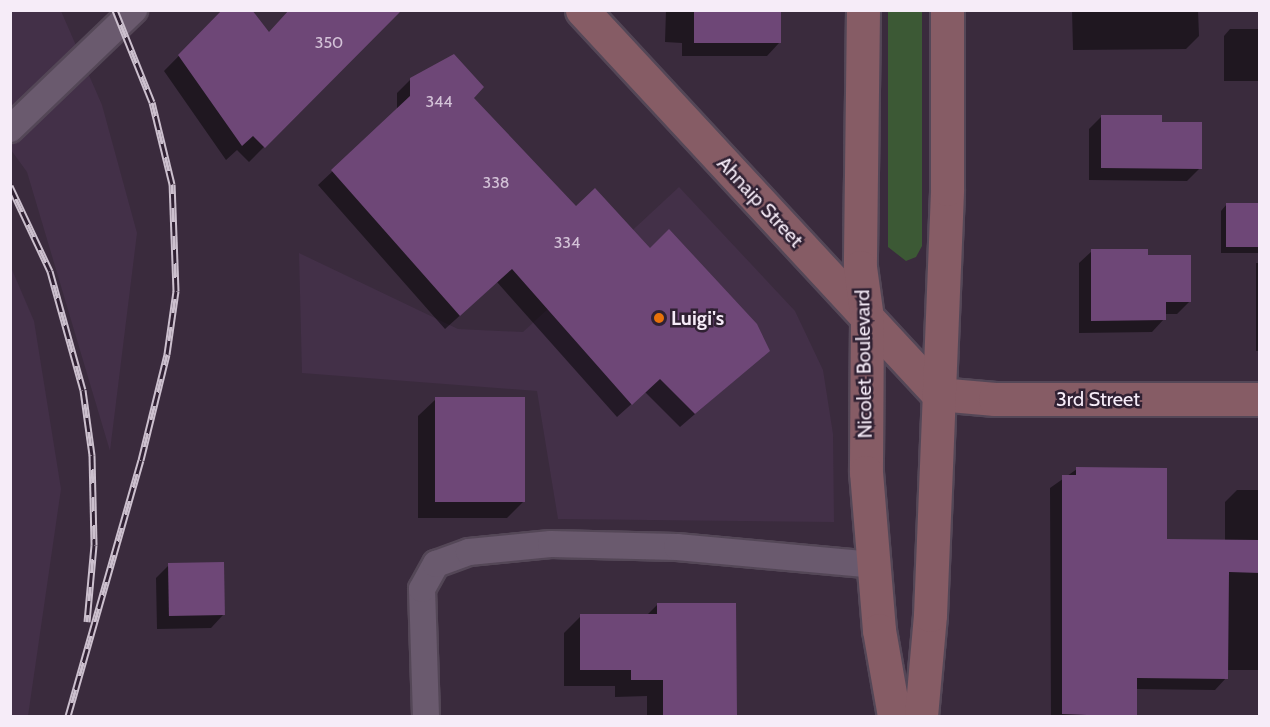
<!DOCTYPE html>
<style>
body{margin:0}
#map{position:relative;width:1270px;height:727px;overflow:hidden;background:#3a2b3d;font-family:Cabin,sans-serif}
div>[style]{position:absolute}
.built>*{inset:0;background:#433048}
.green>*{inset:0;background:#3c5935}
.shadow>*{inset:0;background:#0007;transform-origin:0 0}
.building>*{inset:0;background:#6e4777;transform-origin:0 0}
.roads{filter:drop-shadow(2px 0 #544757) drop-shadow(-2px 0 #544757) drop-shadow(0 2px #544757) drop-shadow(0 -2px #544757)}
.lane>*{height:26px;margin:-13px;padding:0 13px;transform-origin:13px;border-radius:13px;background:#6a5a6e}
.secondary>*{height:33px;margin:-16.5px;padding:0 16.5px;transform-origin:16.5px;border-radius:16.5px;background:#865c65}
.rail>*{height:7px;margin-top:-3.5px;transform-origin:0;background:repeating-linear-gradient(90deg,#302133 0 14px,#ccc0ce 0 28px);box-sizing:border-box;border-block:2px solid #ccc0ce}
.dots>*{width:16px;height:16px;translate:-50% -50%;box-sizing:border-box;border:3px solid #302133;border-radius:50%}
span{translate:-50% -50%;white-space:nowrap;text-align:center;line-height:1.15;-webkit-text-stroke:5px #302133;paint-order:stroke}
.number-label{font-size:16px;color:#d4c3d8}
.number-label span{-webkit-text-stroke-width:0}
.street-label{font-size:20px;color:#f6ecf8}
.poi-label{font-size:20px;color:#f6ecf8;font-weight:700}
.left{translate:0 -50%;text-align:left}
.frame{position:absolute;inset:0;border:12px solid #f6ecf8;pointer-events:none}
</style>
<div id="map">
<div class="built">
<i style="clip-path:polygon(10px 11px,61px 11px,102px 105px,137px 233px,110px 451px,27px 172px,11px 150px)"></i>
<i style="clip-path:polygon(679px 187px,795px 311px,823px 370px,833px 434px,834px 522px,558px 519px,537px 391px,302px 373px,299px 253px,458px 329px,523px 332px)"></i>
<i style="clip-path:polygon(10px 265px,34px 321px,61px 489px,28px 716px,10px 716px)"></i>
</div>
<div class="green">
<i style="clip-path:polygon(888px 11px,922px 11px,922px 246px,916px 257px,906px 261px,888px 247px)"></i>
</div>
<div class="shadow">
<i style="clip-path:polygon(224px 10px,269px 34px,400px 10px,249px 162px,237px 150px,226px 160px,164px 71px)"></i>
<i style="clip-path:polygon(666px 10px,779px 10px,779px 43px,767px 56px,682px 56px,682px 43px,665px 42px)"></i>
<i style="clip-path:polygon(1072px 10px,1198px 10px,1199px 36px,1186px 49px,1073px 50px)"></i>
<i style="clip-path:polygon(1230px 29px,1260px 29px,1260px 81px,1224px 81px,1224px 36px)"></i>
<i style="clip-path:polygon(411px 79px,472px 98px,575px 208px,650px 250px,768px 351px,680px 427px,645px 392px,617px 417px,497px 282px,445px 329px,318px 185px,397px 111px,397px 93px)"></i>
<i style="clip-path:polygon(1102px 116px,1161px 124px,1200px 168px,1187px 181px,1089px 180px,1089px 129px)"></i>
<i style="clip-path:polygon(1227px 204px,1260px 204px,1260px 253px,1221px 253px,1221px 211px)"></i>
<i style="clip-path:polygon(1092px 251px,1147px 257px,1190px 301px,1177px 314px,1164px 314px,1164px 319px,1152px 332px,1079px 333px,1079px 263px)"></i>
<i style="left:1260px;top:263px;width:88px;height:4px;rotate:90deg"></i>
<i style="clip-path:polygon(436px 399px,524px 501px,507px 518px,418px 518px,418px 416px)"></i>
<i style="clip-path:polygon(1077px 469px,1165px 540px,1225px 541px,1225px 502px,1237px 490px,1260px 490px,1260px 670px,1227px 670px,1226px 678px,1215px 690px,1136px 689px,1136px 716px,1051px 716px,1050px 488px)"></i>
<i style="clip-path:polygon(169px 565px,223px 615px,211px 628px,157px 629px,156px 578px)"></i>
<i style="clip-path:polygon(657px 605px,735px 716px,647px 716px,647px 696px,615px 697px,615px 686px,564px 686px,564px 633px,581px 616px,647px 615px)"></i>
</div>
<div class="building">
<i style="clip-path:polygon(222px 10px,252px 10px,269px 32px,289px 10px,402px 10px,265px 148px,253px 136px,242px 146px,178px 55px)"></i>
<i style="left:694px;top:10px;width:87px;height:33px"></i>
<i style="clip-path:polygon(454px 54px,484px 87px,474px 98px,576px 206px,595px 188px,650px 248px,669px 229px,757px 324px,770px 351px,695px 414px,660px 379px,632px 405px,512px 269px,460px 316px,331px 170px,410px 96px,410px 78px)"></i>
<i style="clip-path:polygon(1101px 115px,1162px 115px,1162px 122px,1202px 122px,1202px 169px,1101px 168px)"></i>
<i style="left:1226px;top:203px;width:34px;height:44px"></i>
<i style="clip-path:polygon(1091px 249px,1148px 249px,1148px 255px,1191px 255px,1191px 302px,1166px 302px,1166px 320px,1091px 321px)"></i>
<i style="left:435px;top:397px;width:90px;height:105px"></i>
<i style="clip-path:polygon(1076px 467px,1167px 468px,1167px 539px,1260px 540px,1260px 573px,1229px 572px,1228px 679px,1137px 678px,1137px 717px,1062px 714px,1062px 475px,1076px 475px)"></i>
<i style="left:224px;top:562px;width:53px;height:56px;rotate:89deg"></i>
<i style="clip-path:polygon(657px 603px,736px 603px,737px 717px,663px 717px,663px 680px,631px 680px,631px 670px,580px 670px,580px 614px,657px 614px)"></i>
</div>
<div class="roads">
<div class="lane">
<i style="left:10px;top:129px;width:172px;rotate:-43.8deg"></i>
<i style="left:426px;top:716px;width:127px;rotate:-91.8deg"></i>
<i style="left:422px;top:589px;width:29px;rotate:-61deg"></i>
<i style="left:436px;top:564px;width:35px;rotate:-20deg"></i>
<i style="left:469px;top:552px;width:82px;rotate:-5.6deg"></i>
<i style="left:551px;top:544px;width:126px;rotate:1.4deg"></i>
<i style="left:677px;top:547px;width:197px;rotate:5.2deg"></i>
</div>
<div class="secondary">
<i style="left:582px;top:10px;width:524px;rotate:47.17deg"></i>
<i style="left:863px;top:10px;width:257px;rotate:90.7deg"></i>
<i style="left:860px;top:267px;width:51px;rotate:82.2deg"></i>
<i style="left:867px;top:318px;width:154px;rotate:90.4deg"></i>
<i style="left:866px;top:472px;width:159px;rotate:85.3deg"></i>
<i style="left:879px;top:630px;width:87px;rotate:80.1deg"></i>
<i style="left:938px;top:394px;width:57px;rotate:5deg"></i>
<i style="left:995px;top:399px;width:265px"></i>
<i style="left:921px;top:716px;width:101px;rotate:-84.9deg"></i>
<i style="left:930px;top:615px;width:426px;rotate:-87.7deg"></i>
<i style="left:947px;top:189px;width:179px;rotate:-90deg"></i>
</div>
</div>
<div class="rail">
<i style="left:10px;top:186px;width:94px;rotate:64.8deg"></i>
<i style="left:50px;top:271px;width:123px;rotate:74.5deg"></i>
<i style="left:83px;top:390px;width:66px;rotate:82.1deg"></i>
<i style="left:92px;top:455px;width:90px;rotate:88.7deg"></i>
<i style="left:94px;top:545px;width:77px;rotate:95.2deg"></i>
<i style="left:68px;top:716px;width:266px;rotate:-74.1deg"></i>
<i style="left:141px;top:460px;width:109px;rotate:-76.2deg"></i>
<i style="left:167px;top:354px;width:64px;rotate:-81.9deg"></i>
<i style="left:176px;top:291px;width:107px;rotate:-92.1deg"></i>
<i style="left:172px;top:184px;width:84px;rotate:-103.7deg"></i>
<i style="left:152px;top:102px;width:99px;rotate:-111.9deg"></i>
</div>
<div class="dots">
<i style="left:659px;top:318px;background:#e8710a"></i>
</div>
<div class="number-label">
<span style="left:329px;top:43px">350</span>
<span style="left:439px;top:102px">344</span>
<span style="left:496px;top:183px">338</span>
<span style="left:567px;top:243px">334</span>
</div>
<div class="street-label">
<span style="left:760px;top:202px;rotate:47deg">Ahnaip Street</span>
<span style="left:864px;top:364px;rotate:-91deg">Nicolet Boulevard</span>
<span style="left:1098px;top:399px">3rd Street</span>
</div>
<div class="poi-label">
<span class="left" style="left:671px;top:318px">Luigi's</span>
</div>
<div class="frame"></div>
</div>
